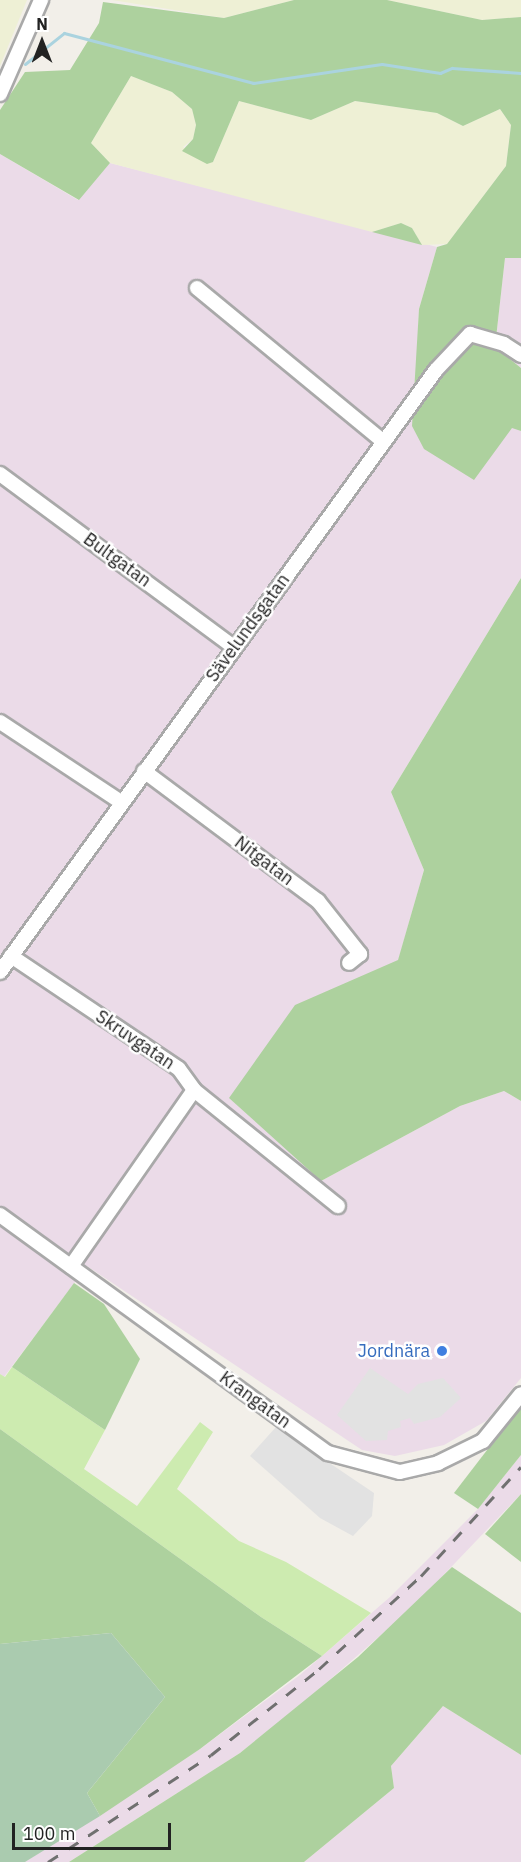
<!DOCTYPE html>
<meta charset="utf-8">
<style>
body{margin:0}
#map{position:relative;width:521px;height:1862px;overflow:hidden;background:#f2efe9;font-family:"IBM Plex Sans",sans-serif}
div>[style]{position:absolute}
.industrial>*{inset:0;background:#ebdbe8}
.farmland>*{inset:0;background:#eef0d5}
.grass>*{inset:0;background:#cdebb0}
.forest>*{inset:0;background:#add19e}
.cemetery>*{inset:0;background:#aacbaf}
.parking>*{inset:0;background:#e2e2e2}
.stream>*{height:3px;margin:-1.5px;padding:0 1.5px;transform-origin:1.5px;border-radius:1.5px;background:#aad3df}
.roads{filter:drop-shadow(2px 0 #a9a9a9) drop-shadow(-2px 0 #a9a9a9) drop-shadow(0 2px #a9a9a9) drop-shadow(0 -2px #a9a9a9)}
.minor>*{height:14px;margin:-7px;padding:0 7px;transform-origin:7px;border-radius:7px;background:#fff}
.rail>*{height:3px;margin-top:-1.5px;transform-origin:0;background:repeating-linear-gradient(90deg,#707070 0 12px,transparent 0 24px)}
.dots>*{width:16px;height:16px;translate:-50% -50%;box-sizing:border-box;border:3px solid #fff;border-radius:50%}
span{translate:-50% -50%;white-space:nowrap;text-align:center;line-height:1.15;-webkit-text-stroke:5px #fff;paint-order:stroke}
.street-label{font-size:18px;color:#222}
.shop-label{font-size:18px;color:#366cbe}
.right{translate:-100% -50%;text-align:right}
.north{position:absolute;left:12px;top:12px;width:60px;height:60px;-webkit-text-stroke:4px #fff;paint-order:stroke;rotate:0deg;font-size:16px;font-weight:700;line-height:24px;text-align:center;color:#222}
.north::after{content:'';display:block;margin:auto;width:21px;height:27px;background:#222;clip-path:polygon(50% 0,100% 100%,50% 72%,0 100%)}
.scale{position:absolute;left:12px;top:1823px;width:159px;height:27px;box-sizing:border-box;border:3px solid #222;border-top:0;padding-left:8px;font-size:18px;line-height:21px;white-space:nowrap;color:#222;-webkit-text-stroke:4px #fff;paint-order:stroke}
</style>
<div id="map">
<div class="industrial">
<i style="clip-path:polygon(0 154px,78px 200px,110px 163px,437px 247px,419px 309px,417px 360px,521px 431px,521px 578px,391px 792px,424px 870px,398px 961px,359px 979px,321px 1181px,460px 1106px,504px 1091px,521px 1101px,521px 1378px,486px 1421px,444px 1445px,395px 1456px,362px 1450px,87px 1266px,4px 1377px,0 1374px)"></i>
<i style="clip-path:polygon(505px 258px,521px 258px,521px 368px,495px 347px)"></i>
<i style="clip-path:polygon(521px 1455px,521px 1494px,413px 1607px,302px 1704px,240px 1753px,69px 1862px,25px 1862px,200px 1749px,300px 1675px,390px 1597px,478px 1509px)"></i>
<i style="clip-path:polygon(443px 1706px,521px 1755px,521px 1862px,304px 1862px,394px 1788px,391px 1766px)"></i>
</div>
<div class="farmland">
<i style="clip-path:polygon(0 0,27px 0,0 66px)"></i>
<i style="clip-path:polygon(112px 0,294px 0,224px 18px)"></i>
<i style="clip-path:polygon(387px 0,521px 0,521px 17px,482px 20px)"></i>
<i style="clip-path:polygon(131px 76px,172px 92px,192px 109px,196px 125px,193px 139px,183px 147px,213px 162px,239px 101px,311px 120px,355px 101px,437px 113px,463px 126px,500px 109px,511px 125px,506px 166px,447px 244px,422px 245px,412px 228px,401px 223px,372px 232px,110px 163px,91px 143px)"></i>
</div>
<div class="grass">
<i style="clip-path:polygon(12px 1367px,105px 1430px,84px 1469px,137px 1506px,200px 1422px,213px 1432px,177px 1489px,239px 1541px,286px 1562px,371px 1613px,322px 1656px,261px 1617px,0 1429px,0 1374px,5px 1377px)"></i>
</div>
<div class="forest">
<i style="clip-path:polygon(294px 0,387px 0,482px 20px,521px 17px,521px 258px,505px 258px,495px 347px,521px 368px,521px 431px,512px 428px,474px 480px,424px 449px,412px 426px,419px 309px,437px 247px,447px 244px,506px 166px,511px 125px,500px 109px,463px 126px,437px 113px,355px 101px,311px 120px,239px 101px,213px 162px,207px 164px,182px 151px,193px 139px,196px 125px,192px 109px,172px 92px,131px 76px,91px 143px,110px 163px,79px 200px,0 154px,0 110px,25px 72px,70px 70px,99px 23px,103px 2px,224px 18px)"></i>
<i style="clip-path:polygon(401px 223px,412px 228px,422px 245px,372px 232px)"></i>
<i style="clip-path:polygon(521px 578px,521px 1101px,504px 1091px,460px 1106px,321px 1181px,229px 1098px,295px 1005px,398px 960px,424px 870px,391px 792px)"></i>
<i style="clip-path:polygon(74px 1283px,104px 1304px,140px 1359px,105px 1430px,12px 1367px)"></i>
<i style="clip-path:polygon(521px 1406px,521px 1455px,478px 1509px,454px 1493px)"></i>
<i style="clip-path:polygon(0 1429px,261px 1617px,322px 1656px,200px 1749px,100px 1816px,87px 1793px,165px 1697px,111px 1633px,0 1644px)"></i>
<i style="clip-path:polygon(521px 1494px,521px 1562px,485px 1534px)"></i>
<i style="clip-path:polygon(452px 1567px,521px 1613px,521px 1755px,443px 1706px,391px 1766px,394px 1788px,304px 1862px,69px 1862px,240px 1753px,358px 1657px)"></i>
</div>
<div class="cemetery">
<i style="clip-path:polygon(111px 1633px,165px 1697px,87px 1793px,100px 1816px,25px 1862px,0 1862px,0 1644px)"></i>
</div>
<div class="parking">
<i style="clip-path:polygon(370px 1368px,408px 1394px,418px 1384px,443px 1378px,461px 1398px,440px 1417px,414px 1424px,410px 1418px,400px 1421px,401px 1427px,388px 1431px,387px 1440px,366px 1441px,337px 1415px)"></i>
<i style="clip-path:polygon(276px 1427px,374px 1493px,372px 1516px,353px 1536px,320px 1518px,250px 1456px)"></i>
</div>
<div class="stream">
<i style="left:25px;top:64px;width:50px;rotate:-38.5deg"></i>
<i style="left:64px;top:33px;width:196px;rotate:14.8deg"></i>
<i style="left:253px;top:83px;width:130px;rotate:-8.4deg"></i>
<i style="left:382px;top:64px;width:59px;rotate:8.8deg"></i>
<i style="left:440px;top:73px;width:13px;rotate:-23deg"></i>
<i style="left:452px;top:68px;width:69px;rotate:4.1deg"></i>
</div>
<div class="roads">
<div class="minor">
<i style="left:0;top:94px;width:103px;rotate:-66.4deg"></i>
<i style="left:197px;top:288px;width:242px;rotate:39.5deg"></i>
<i style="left:0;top:474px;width:291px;rotate:36.5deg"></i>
<i style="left:0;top:722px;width:145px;rotate:33.5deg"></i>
<i style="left:144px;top:771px;width:217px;rotate:36.8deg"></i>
<i style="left:318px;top:901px;width:68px;rotate:51.6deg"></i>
<i style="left:360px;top:954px;width:14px;rotate:141deg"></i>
<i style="left:11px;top:956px;width:202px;rotate:33.9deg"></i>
<i style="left:179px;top:1069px;width:26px;rotate:54deg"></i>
<i style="left:194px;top:1090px;width:215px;rotate:124.9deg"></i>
<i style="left:0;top:972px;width:743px;rotate:-54.09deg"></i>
<i style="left:436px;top:370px;width:50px;rotate:-46.6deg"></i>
<i style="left:470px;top:334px;width:35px;rotate:16deg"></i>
<i style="left:504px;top:344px;width:20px;rotate:33deg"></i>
<i style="left:194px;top:1090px;width:185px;rotate:38.9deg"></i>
<i style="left:0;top:1215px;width:405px;rotate:36deg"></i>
<i style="left:328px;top:1453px;width:74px;rotate:14.8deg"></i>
<i style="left:400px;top:1472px;width:39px;rotate:-13deg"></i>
<i style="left:438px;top:1463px;width:50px;rotate:-26.1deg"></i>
<i style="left:483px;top:1441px;width:60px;rotate:-51deg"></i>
</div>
</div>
<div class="rail">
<i style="left:48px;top:1862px;width:195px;rotate:-33.3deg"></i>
<i style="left:211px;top:1755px;width:138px;rotate:-38.5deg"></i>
<i style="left:319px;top:1669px;width:138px;rotate:-42.4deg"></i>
<i style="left:421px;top:1576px;width:148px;rotate:-47.5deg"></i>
</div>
<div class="dots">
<i style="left:442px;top:1351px;background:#3f7fe0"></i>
</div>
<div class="street-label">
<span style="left:117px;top:560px;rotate:36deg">Bultgatan</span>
<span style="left:248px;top:628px;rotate:-54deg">Sävelundsgatan</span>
<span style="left:264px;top:861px;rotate:37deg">Nitgatan</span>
<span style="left:135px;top:1040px;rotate:34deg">Skruvgatan</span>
<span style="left:255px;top:1400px;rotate:36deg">Krangatan</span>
</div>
<div class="shop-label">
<span class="right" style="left:430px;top:1351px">Jordnära</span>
</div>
<div class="north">N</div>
<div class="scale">100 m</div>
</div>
